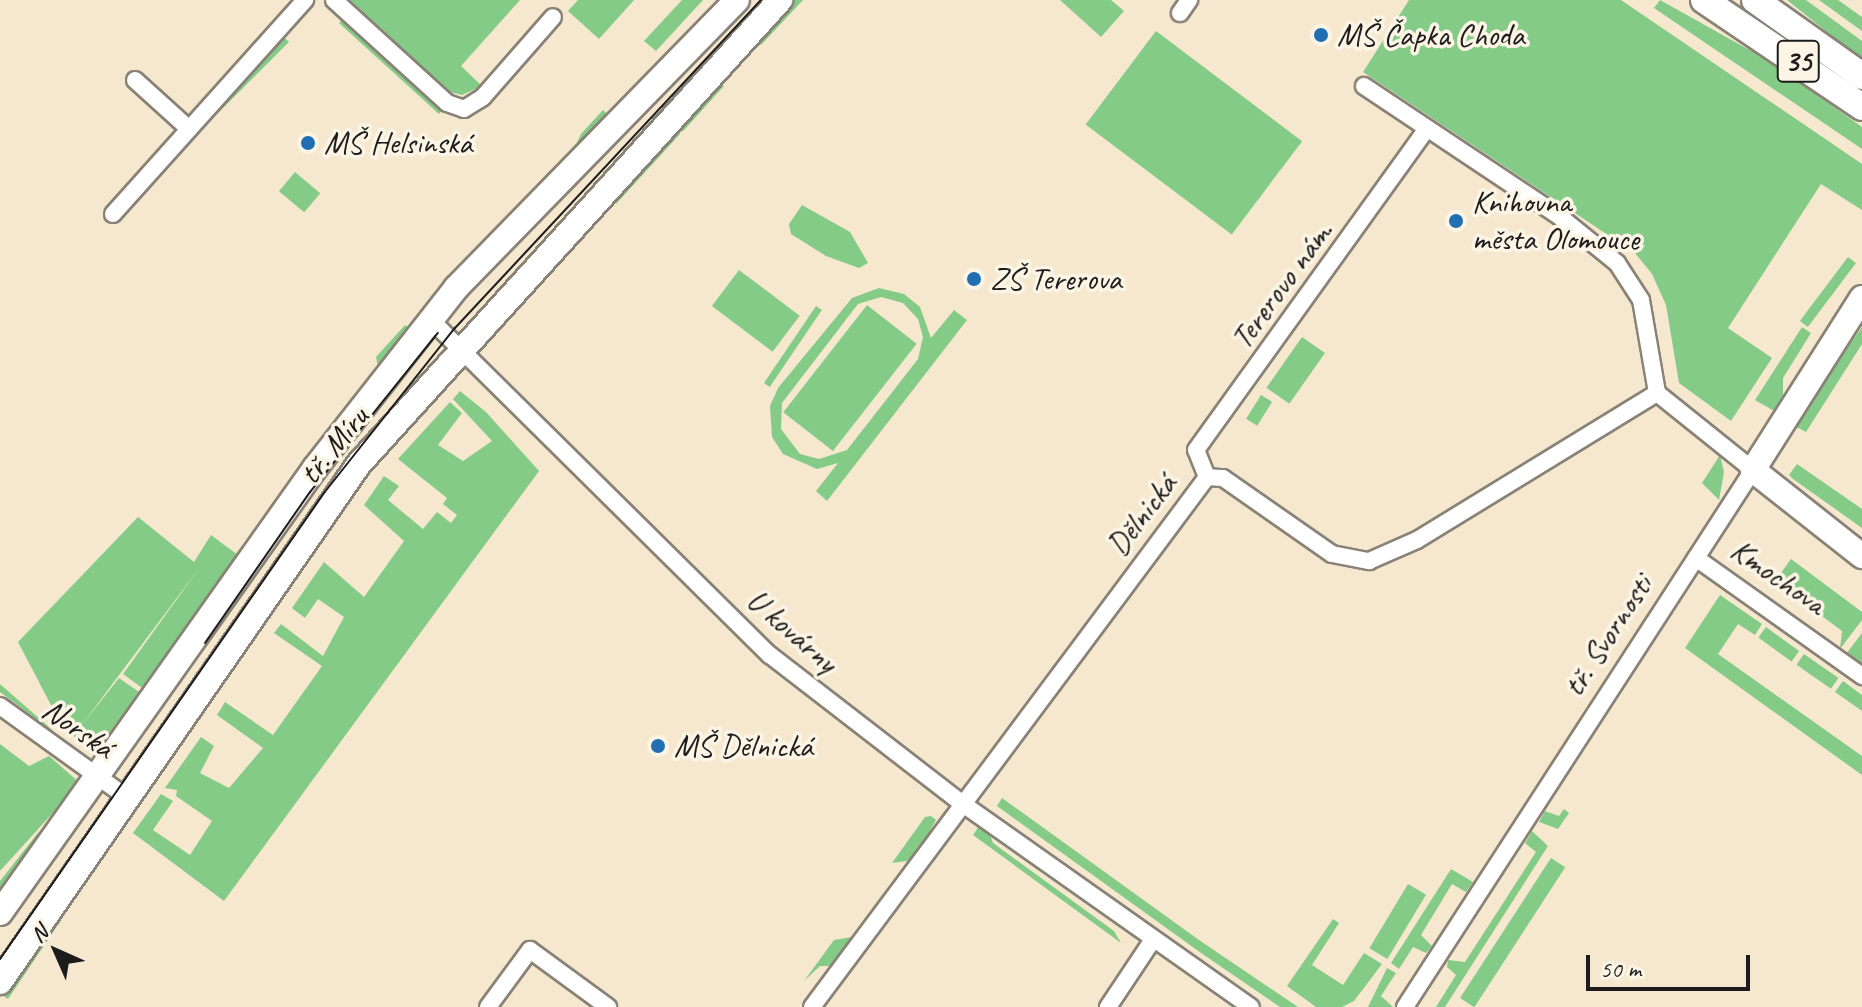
<!DOCTYPE html>
<meta charset="utf-8">
<style>
body{margin:0}
#map{position:relative;width:1862px;height:1007px;overflow:hidden;background:#f6e8cf;font-family:Caveat,sans-serif}
div>[style]{position:absolute}
.green>*{inset:0;background:#84cb87;transform-origin:0 0}
.roads{filter:drop-shadow(2px 0 #898276) drop-shadow(-2px 0 #898276) drop-shadow(0 2px #898276) drop-shadow(0 -2px #898276)}
.street>*{height:16px;margin:-8px;padding:0 8px;transform-origin:8px;border-radius:8px;background:#fff}
.secondary>*{height:24px;margin:-12px;padding:0 12px;transform-origin:12px;border-radius:12px;background:#fff}
.primary>*{height:26px;margin:-13px;padding:0 13px;transform-origin:13px;border-radius:13px;background:#fff}
.tram>*{height:2px;margin:-1px;padding:0 1px;transform-origin:1px;border-radius:1px;background:#1c1c1c}
.dots>*{width:22px;height:22px;translate:-50% -50%;box-sizing:border-box;border:4px solid #fcf5e5;border-radius:50%}
span{translate:-50% -50%;white-space:nowrap;text-align:center;line-height:1.15;-webkit-text-stroke:7px #fcf5e5;paint-order:stroke}
.shield-label span{padding:2px 6px;background:#fcf5e5;border:2px solid;border-radius:6px;-webkit-text-stroke-width:0}
.shield-label{font-size:30px;color:#1c1c1c;font-weight:700}
.poi-label{font-size:32px;color:#1c1c1c}
.left{translate:0 -50%;text-align:left}
.street-label{font-size:32px;color:#1c1c1c}
.north{position:absolute;left:16px;top:911px;width:80px;height:80px;-webkit-text-stroke:6px #fcf5e5;paint-order:stroke;rotate:315deg;font-size:22px;font-weight:700;line-height:32px;text-align:center;color:#1c1c1c}
.north::after{content:'';display:block;margin:auto;width:28px;height:36px;background:#1c1c1c;clip-path:polygon(50% 0,100% 100%,50% 72%,0 100%)}
.scale{position:absolute;left:1586px;top:955px;width:164px;height:36px;box-sizing:border-box;border:4px solid #1c1c1c;border-top:0;padding-left:10px;font-size:24px;line-height:28px;white-space:nowrap;color:#1c1c1c;-webkit-text-stroke:6px #fcf5e5;paint-order:stroke}
</style>
<div id="map">
<div class="green">
<i style="clip-path:polygon(350px 0,520px 0,461px 66px,482px 86px,462px 95px,450px 92px)"></i>
<i style="clip-path:polygon(578px 0,634px 0,599px 39px,568px 11px)"></i>
<i style="clip-path:polygon(682px 0,703px 0,656px 51px,644px 41px)"></i>
<i style="clip-path:polygon(789px 0,803px 0,761px 45px,753px 37px)"></i>
<i style="clip-path:polygon(1060px 0,1111px 0,1124px 11px,1101px 37px)"></i>
<i style="clip-path:polygon(1409px 0,1621px 0,1862px 164px,1862px 210px,1821px 184px,1728px 328px,1772px 358px,1731px 421px,1679px 383px,1666px 305px,1652px 274px,1635px 253px,1363px 72px)"></i>
<i style="clip-path:polygon(1660px 0,1771px 62px,1862px 127px,1862px 149px,1654px 8px)"></i>
<i style="clip-path:polygon(1787px 0,1806px 0,1862px 41px,1862px 60px)"></i>
<i style="clip-path:polygon(1819px 0,1838px 0,1862px 17px,1862px 31px)"></i>
<i style="clip-path:polygon(342px 20px,441px 111px,439px 114px,339px 23px)"></i>
<i style="left:1156px;top:31px;width:183px;height:117px;rotate:37deg"></i>
<i style="left:284px;top:37px;width:7px;height:116px;rotate:45deg"></i>
<i style="left:715px;top:78px;width:12px;height:61px;rotate:42deg"></i>
<i style="clip-path:polygon(652px 79px,572px 153px,581px 134px,603px 110px,606px 113px)"></i>
<i style="clip-path:polygon(671px 126px,680px 134px,616px 204px,611px 199px)"></i>
<i style="left:295px;top:172px;width:33px;height:25px;rotate:40deg"></i>
<i style="clip-path:polygon(802px 205px,850px 232px,868px 263px,859px 268px,826px 256px,791px 234px,789px 224px)"></i>
<i style="left:1848px;top:257px;width:10px;height:80px;rotate:37deg"></i>
<i style="left:739px;top:270px;width:76px;height:45px;rotate:37deg"></i>
<i style="clip-path:polygon(evenodd,879px 288px,904px 294px,920px 307px,931px 338px,954px 310px,967px 320px,827px 501px,816px 491px,838px 463px,817px 469px,783px 454px,772px 437px,770px 406px,778px 388px,852px 298px,879px 288px,881px 297px,903px 303px,918px 319px,923px 337px,918px 359px,847px 450px,819px 459px,800px 454px,781px 429px,782px 403px,858px 304px,881px 297px)"></i>
<i style="left:867px;top:305px;width:63px;height:136px;rotate:38deg"></i>
<i style="left:816px;top:306px;width:7px;height:93px;rotate:34deg"></i>
<i style="clip-path:polygon(405px 325px,415px 332px,380px 376px,376px 357px)"></i>
<i style="clip-path:polygon(1802px 327px,1811px 333px,1783px 378px,1783px 395px,1774px 411px,1755px 400px)"></i>
<i style="clip-path:polygon(1862px 327px,1862px 344px,1806px 432px,1793px 425px)"></i>
<i style="left:1302px;top:337px;width:28px;height:62px;rotate:35deg"></i>
<i style="clip-path:polygon(460px 391px,486px 412px,539px 471px,224px 901px,133px 833px,161px 794px,173px 801px,153px 830px,190px 855px,212px 821px,176px 796px,177px 790px,165px 788px,201px 737px,214px 746px,200px 773px,229px 788px,263px 748px,217px 715px,225px 702px,273px 735px,322px 666px,274px 633px,281px 624px,323px 656px,344px 617px,318px 599px,305px 618px,292px 608px,324px 562px,364px 597px,404px 541px,364px 505px,384px 476px,399px 486px,388px 500px,423px 529px,437px 512px,451px 523px,457px 515px,443px 504px,447px 498px,398px 459px,450px 402px,462px 413px,438px 445px,463px 461px,492px 441px,453px 399px)"></i>
<i style="left:1261px;top:395px;width:13px;height:28px;rotate:32deg"></i>
<i style="clip-path:polygon(1720px 455px,1724px 472px,1719px 500px,1702px 483px)"></i>
<i style="clip-path:polygon(1797px 464px,1862px 509px,1862px 528px,1793px 479px,1789px 475px)"></i>
<i style="clip-path:polygon(138px 517px,194px 562px,211px 535px,238px 555px,145px 690px,123px 674px,200px 567px,81px 726px,119px 678px,142px 694px,95px 754px,62px 726px,18px 642px)"></i>
<i style="clip-path:polygon(1791px 559px,1862px 612px,1862px 620px,1840px 649px,1842px 631px,1775px 581px)"></i>
<i style="clip-path:polygon(1720px 595px,1762px 624px,1755px 635px,1738px 624px,1718px 654px,1862px 756px,1862px 775px,1685px 648px)"></i>
<i style="left:1766px;top:627px;width:41px;height:13px;rotate:36deg"></i>
<i style="clip-path:polygon(1862px 633px,1862px 666px,1846px 654px)"></i>
<i style="left:1804px;top:654px;width:42px;height:13px;rotate:35deg"></i>
<i style="clip-path:polygon(1843px 681px,1862px 695px,1862px 711px,1835px 692px)"></i>
<i style="clip-path:polygon(0 684px,49px 727px,55px 733px,0 692px)"></i>
<i style="clip-path:polygon(0 744px,29px 766px,49px 756px,80px 783px,0 871px)"></i>
<i style="left:144px;top:778px;width:12px;height:158px;rotate:35deg"></i>
<i style="clip-path:polygon(1002px 798px,1199px 940px,1298px 1007px,1280px 1007px,1201px 953px,997px 806px)"></i>
<i style="clip-path:polygon(71px 806px,0 894px,0 881px,37px 834px)"></i>
<i style="clip-path:polygon(1564px 809px,1569px 813px,1558px 829px,1539px 822px,1545px 811px,1559px 816px)"></i>
<i style="clip-path:polygon(931px 816px,936px 820px,914px 860px,892px 863px,925px 817px)"></i>
<i style="clip-path:polygon(979px 826px,989px 832px,993px 843px,1114px 931px,1121px 943px,973px 835px)"></i>
<i style="clip-path:polygon(1532px 831px,1548px 846px,1445px 1007px,1436px 1007px,1456px 975px,1447px 967px,1448px 960px,1465px 962px,1536px 852px,1525px 843px)"></i>
<i style="left:1551px;top:858px;width:17px;height:167px;rotate:33deg"></i>
<i style="clip-path:polygon(1451px 869px,1473px 882px,1466px 892px,1452px 884px,1421px 935px,1432px 946px,1426px 953px,1413px 947px,1399px 969px,1391px 963px)"></i>
<i style="left:1408px;top:884px;width:21px;height:75px;rotate:31deg"></i>
<i style="left:52px;top:914px;width:11px;height:95px;rotate:34deg"></i>
<i style="clip-path:polygon(1333px 919px,1339px 923px,1312px 965px,1343px 985px,1364px 953px,1382px 964px,1354px 1001px,1342px 1007px,1316px 1007px,1287px 986px)"></i>
<i style="clip-path:polygon(858px 936px,836px 966px,820px 966px,804px 981px,834px 940px)"></i>
<i style="clip-path:polygon(1387px 968px,1396px 973px,1381px 996px,1393px 1007px,1368px 1007px)"></i>
</div>
<div class="roads">
<div class="street">
<i style="left:334px;top:0;width:153px;rotate:42.3deg"></i>
<i style="left:447px;top:103px;width:18px;rotate:19deg"></i>
<i style="left:464px;top:109px;width:22px;rotate:-32deg"></i>
<i style="left:483px;top:97px;width:106px;rotate:-48.8deg"></i>
<i style="left:1180px;top:13px;width:16px;rotate:-55deg"></i>
<i style="left:135px;top:80px;width:73px;rotate:42.2deg"></i>
<i style="left:1364px;top:86px;width:234px;rotate:33.7deg"></i>
<i style="left:1559px;top:216px;width:75px;rotate:39deg"></i>
<i style="left:1617px;top:263px;width:44px;rotate:57deg"></i>
<i style="left:1641px;top:300px;width:94px;rotate:80.2deg"></i>
<i style="left:113px;top:214px;width:288px;rotate:-48.1deg"></i>
<i style="left:432px;top:321px;width:475px;rotate:44.7deg"></i>
<i style="left:770px;top:655px;width:244px;rotate:37.7deg"></i>
<i style="left:963px;top:804px;width:352px;rotate:35.2deg"></i>
<i style="left:1207px;top:477px;width:29px;rotate:-112deg"></i>
<i style="left:1196px;top:450px;width:396px;rotate:-54.3deg"></i>
<i style="left:1696px;top:558px;width:204px;rotate:35.4deg"></i>
<i style="left:0;top:706px;width:154px;rotate:35.8deg"></i>
<i style="left:488px;top:1007px;width:71px;rotate:-53.6deg"></i>
<i style="left:530px;top:950px;width:97px;rotate:36.2deg"></i>
<i style="left:812px;top:1007px;width:661px;rotate:-53.3deg"></i>
<i style="left:1207px;top:477px;width:16px;rotate:4deg"></i>
<i style="left:1223px;top:478px;width:133px;rotate:34.9deg"></i>
<i style="left:1332px;top:554px;width:38px;rotate:11deg"></i>
<i style="left:1369px;top:561px;width:52px;rotate:-23.6deg"></i>
<i style="left:1417px;top:540px;width:281px;rotate:-31.5deg"></i>
<i style="left:1108px;top:1007px;width:79px;rotate:-56.3deg"></i>
<i style="left:1405px;top:1007px;width:640px;rotate:-57.05deg"></i>
<i style="left:1753px;top:470px;width:123px;rotate:-141.3deg"></i>
</div>
<div class="secondary">
<i style="left:1862px;top:298px;width:204px;rotate:122.4deg"></i>
<i style="left:1753px;top:470px;width:139px;rotate:38.3deg"></i>
<i style="left:0;top:913px;width:545px;rotate:-54.71deg"></i>
<i style="left:315px;top:468px;width:229px;rotate:-51.9deg"></i>
<i style="left:456px;top:288px;width:402px;rotate:-45.7deg"></i>
<i style="left:0;top:982px;width:630px;rotate:-55.28deg"></i>
<i style="left:359px;top:464px;width:627px;rotate:-47.78deg"></i>
</div>
<div class="primary">
<i style="left:1704px;top:0;width:191px;rotate:34.1deg"></i>
<i style="left:1755px;top:0;width:131px;rotate:35.4deg"></i>
</div>
</div>
<div class="tram">
<i style="left:205px;top:643px;width:184px;rotate:-55.2deg"></i>
<i style="left:310px;top:492px;width:204px;rotate:-51.2deg"></i>
<i style="left:0;top:959px;width:568px;rotate:-55.19deg"></i>
<i style="left:324px;top:493px;width:211px;rotate:-51.6deg"></i>
<i style="left:455px;top:328px;width:449px;rotate:-47deg"></i>
</div>
<div class="dots">
<i style="left:1321px;top:35px;background:#1f6fb2"></i>
<i style="left:308px;top:143px;background:#1f6fb2"></i>
<i style="left:1456px;top:221px;background:#1f6fb2"></i>
<i style="left:974px;top:279px;background:#1f6fb2"></i>
<i style="left:658px;top:746px;background:#1f6fb2"></i>
</div>
<div class="shield-label">
<span style="left:1798px;top:61px">35</span>
</div>
<div class="poi-label">
<span class="left" style="left:1337px;top:35px">MŠ Čapka Choda</span>
<span class="left" style="left:324px;top:143px">MŠ Helsinská</span>
<span class="left" style="left:1472px;top:221px">Knihovna<br>města Olomouce</span>
<span class="left" style="left:990px;top:279px">ZŠ Tererova</span>
<span class="left" style="left:674px;top:746px">MŠ Dělnická</span>
</div>
<div class="street-label">
<span style="left:1282px;top:285px;rotate:-54deg">Tererovo nám.</span>
<span style="left:334px;top:446px;rotate:-51deg">tř. Míru</span>
<span style="left:1142px;top:515px;rotate:-53deg">Dělnická</span>
<span style="left:1778px;top:577px;rotate:35deg">Kmochova</span>
<span style="left:792px;top:631px;rotate:41deg">U kovárny</span>
<span style="left:1608px;top:636px;rotate:-57deg">tř. Svornosti</span>
<span style="left:78px;top:729px;rotate:35deg">Norská</span>
</div>
<div class="north">N</div>
<div class="scale">50 m</div>
</div>
